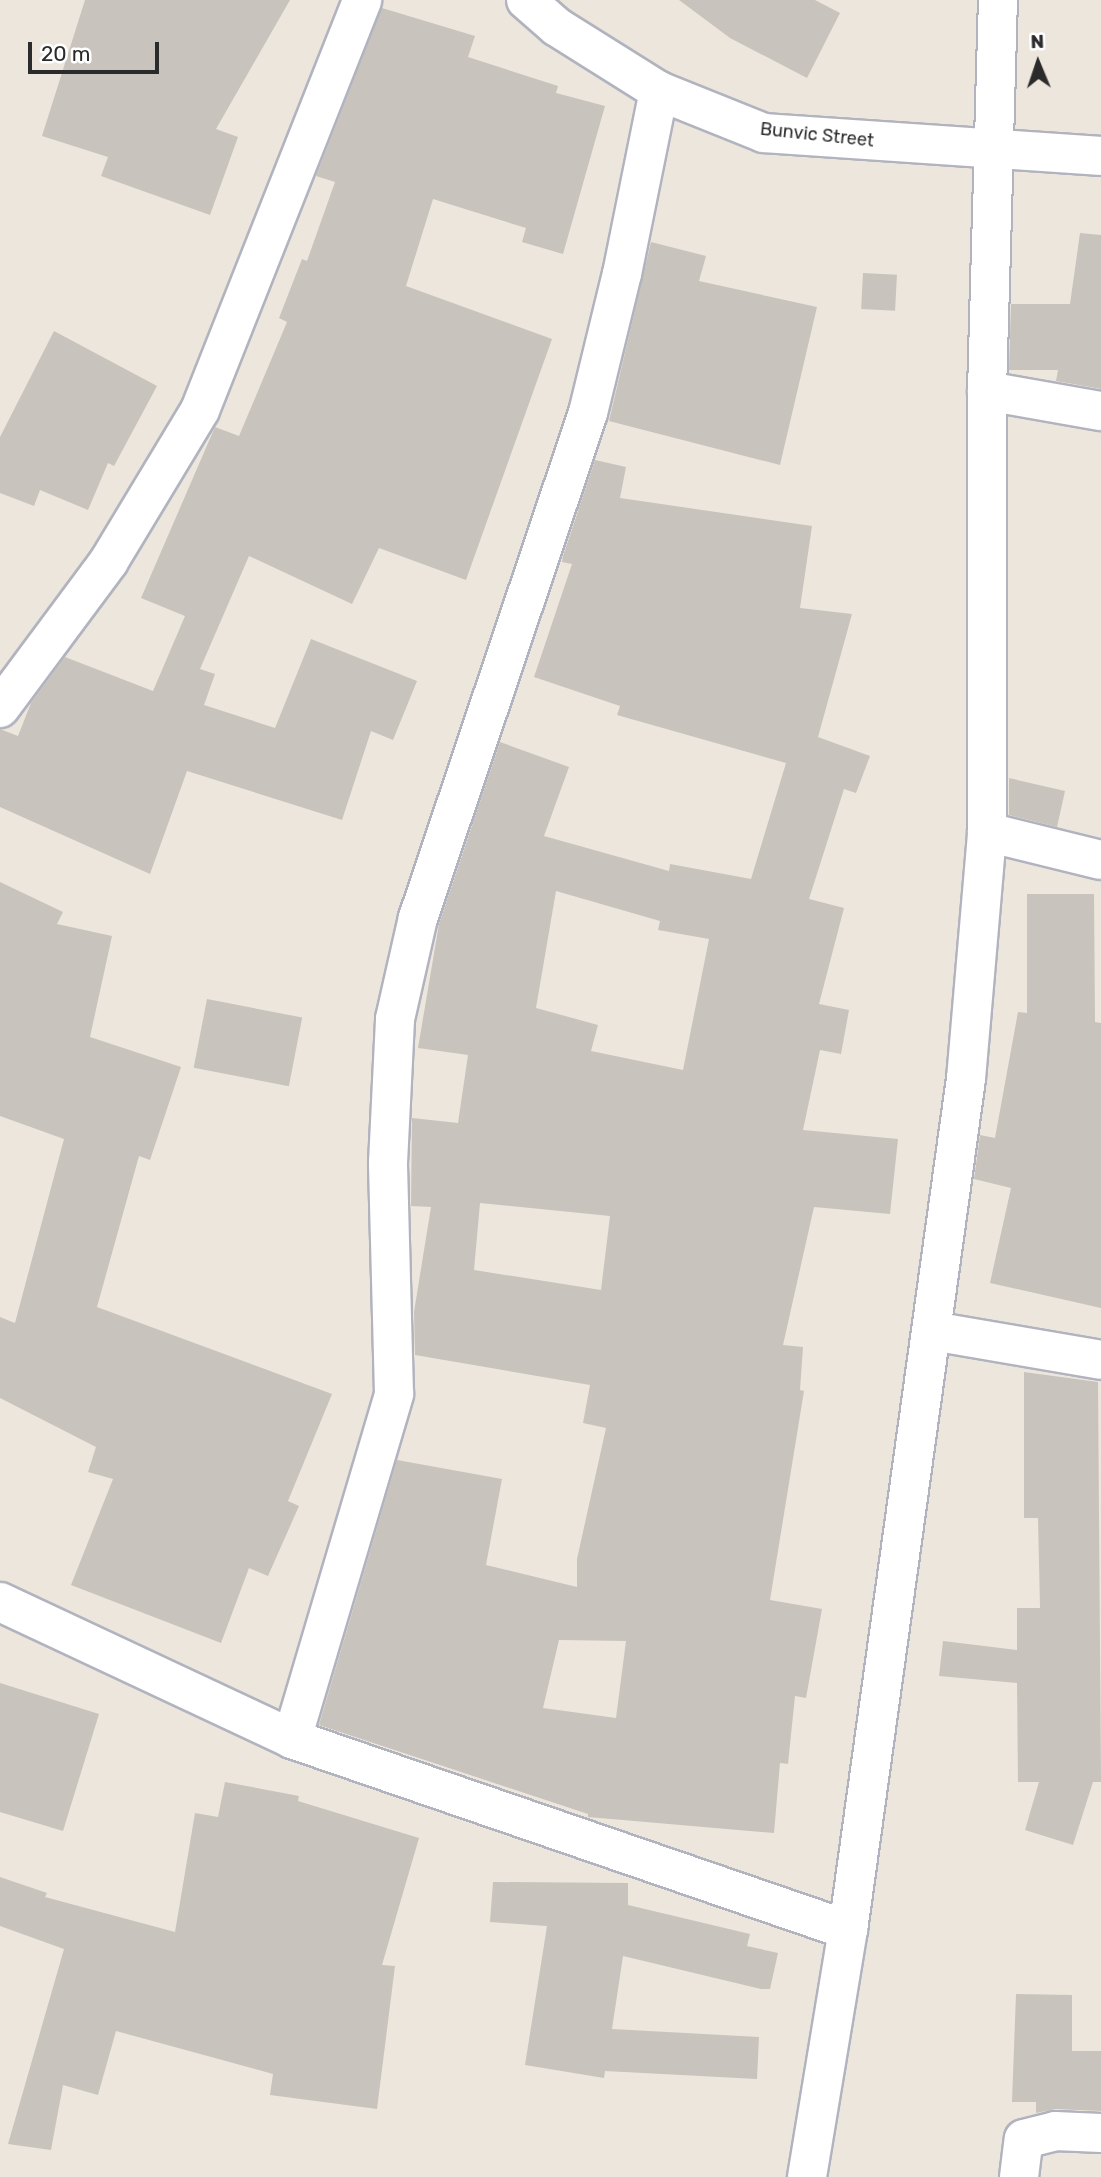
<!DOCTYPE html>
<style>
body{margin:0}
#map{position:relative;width:1101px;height:2177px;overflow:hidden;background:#ede6dd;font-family:Rubik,sans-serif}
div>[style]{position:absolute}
.building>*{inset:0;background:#c8c3bc;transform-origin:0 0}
.roads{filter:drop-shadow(2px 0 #b1b3be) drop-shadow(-2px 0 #b1b3be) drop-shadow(0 2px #b1b3be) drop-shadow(0 -2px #b1b3be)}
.minor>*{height:38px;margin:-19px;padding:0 19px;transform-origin:19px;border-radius:19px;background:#fff}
span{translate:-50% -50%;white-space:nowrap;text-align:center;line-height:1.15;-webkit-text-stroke:7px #fff;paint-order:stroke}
.street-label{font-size:18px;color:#2b2b2b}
.north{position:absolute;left:1003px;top:28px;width:70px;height:70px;-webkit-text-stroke:5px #fff;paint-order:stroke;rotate:358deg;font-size:19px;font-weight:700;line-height:28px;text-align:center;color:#2b2b2b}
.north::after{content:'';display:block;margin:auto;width:24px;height:32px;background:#2b2b2b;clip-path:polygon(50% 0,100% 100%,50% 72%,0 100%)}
.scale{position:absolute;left:28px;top:42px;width:131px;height:32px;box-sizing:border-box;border:4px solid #2b2b2b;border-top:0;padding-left:9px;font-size:21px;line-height:24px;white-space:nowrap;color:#2b2b2b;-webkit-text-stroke:5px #fff;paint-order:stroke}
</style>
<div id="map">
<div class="building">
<i style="clip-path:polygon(85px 0,290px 0,216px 129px,238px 137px,210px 215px,101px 176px,108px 157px,42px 136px)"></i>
<i style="clip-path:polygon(679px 0,815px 0,840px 13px,807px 78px,730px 38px)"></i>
<i style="clip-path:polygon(382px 8px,475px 36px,468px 57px,558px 86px,556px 93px,605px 106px,563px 254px,522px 242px,526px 228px,433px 199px,406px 286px,552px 339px,466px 580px,379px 548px,352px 604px,249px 556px,200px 669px,215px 674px,204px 705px,275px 728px,311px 639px,417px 681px,393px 740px,371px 731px,342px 820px,187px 771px,150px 874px,0 807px,0 729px,18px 736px,31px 703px,65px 657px,153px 691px,185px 616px,141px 598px,215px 427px,239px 436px,287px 322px,279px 318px,302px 259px,307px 261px,335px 182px,316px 176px)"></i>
<i style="clip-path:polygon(1080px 233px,1101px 235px,1101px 389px,1056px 381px,1058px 370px,1009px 370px,1011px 304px,1070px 304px)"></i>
<i style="clip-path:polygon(651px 242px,706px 256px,699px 281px,817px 307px,780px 465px,609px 421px)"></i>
<i style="left:863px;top:273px;width:34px;height:36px;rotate:3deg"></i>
<i style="clip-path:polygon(54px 331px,157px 386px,114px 466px,108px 463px,88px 510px,40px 490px,34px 506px,0 493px,0 437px)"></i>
<i style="clip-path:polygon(evenodd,595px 460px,626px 467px,620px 498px,812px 526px,800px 608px,852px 614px,818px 737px,870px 756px,856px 793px,844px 789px,809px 899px,844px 908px,819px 1004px,849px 1010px,841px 1054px,820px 1050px,803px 1130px,898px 1139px,890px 1214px,814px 1207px,783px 1345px,803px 1347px,800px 1390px,804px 1391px,770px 1600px,822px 1609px,806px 1698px,795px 1696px,788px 1764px,780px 1763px,774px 1833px,588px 1817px,588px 1814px,319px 1725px,397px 1460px,502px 1479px,486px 1565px,577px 1587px,577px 1559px,606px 1428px,583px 1423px,590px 1385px,415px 1355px,414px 1312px,431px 1207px,411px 1206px,412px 1118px,458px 1123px,468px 1055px,418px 1048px,439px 924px,500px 742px,569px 767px,544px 836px,669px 871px,670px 864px,751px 879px,786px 763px,617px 715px,620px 706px,534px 677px,572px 564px,562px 562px,563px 556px,595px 460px,556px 891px,660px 921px,658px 930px,709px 939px,683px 1070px,591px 1051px,598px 1025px,536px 1008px,556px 891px,595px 460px,480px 1203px,610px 1216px,601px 1290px,474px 1270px,480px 1203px,595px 460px,559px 1640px,626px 1641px,616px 1718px,543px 1708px,559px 1640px)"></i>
<i style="clip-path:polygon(1009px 778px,1065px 791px,1057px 827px,1009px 815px)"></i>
<i style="clip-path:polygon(0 882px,63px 912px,57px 924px,112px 936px,90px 1037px,181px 1067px,150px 1160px,139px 1156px,97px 1307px,332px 1394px,288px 1501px,299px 1506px,268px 1576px,249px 1568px,221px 1643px,71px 1585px,113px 1479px,88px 1472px,96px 1447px,0 1398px,0 1317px,15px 1323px,64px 1139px,0 1116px)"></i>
<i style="clip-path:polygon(1027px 894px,1094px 894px,1095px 1022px,1101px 1023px,1101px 1308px,990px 1283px,1011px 1188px,974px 1179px,980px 1135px,995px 1138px,1018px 1012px,1027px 1013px)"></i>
<i style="left:207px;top:999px;width:97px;height:70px;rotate:11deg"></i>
<i style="clip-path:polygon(1024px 1372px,1098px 1382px,1101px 1782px,1093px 1782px,1073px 1845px,1025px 1830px,1039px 1782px,1018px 1782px,1017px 1683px,939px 1676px,943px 1641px,1017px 1650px,1017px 1608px,1040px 1608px,1038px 1518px,1024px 1518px)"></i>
<i style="clip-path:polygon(0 1683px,99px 1714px,63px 1831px,0 1812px)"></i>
<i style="clip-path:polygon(225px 1782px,299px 1796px,298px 1801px,419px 1838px,382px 1965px,395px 1966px,377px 2109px,270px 2095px,273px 2074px,116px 2031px,98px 2095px,63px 2085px,51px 2150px,8px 2144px,64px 1949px,0 1926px,0 1877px,47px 1893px,45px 1897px,175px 1932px,195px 1813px,218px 1817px)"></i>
<i style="clip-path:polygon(493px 1882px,628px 1883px,628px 1905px,750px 1934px,747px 1946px,778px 1953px,770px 1989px,761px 1989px,623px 1956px,612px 2029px,759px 2037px,757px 2079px,605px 2071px,604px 2078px,525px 2065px,547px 1926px,490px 1922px)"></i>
<i style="clip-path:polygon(1016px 1994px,1072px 1995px,1072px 2051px,1101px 2051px,1101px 2111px,1056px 2109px,1036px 2113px,1036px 2102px,1012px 2102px)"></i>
</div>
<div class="roads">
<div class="minor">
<i style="left:526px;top:0;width:41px;rotate:41.1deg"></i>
<i style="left:557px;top:27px;width:120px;rotate:32.1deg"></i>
<i style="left:659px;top:91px;width:113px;rotate:21.8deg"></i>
<i style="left:764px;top:133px;width:338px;rotate:3.9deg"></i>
<i style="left:987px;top:391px;width:116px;rotate:10deg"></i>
<i style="left:0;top:708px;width:183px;rotate:-53.4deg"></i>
<i style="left:109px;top:561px;width:176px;rotate:-58.9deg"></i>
<i style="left:200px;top:410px;width:441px;rotate:-68.4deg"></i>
<i style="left:987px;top:832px;width:117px;rotate:13.8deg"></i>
<i style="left:932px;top:1331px;width:171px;rotate:9.7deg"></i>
<i style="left:0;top:1602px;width:323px;rotate:25.1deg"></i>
<i style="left:292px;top:1739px;width:588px;rotate:18.96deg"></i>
<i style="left:292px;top:1739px;width:360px;rotate:-73.5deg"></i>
<i style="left:394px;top:1394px;width:231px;rotate:-91.5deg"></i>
<i style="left:388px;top:1163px;width:144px;rotate:-87.2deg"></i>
<i style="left:395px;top:1019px;width:104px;rotate:-77.2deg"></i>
<i style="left:418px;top:918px;width:533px;rotate:-71.4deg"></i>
<i style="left:588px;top:413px;width:143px;rotate:-76.3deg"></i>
<i style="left:622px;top:274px;width:187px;rotate:-78.6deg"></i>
<i style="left:807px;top:2177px;width:250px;rotate:-80.6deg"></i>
<i style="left:848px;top:1930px;width:859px;rotate:-82.11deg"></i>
<i style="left:966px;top:1079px;width:248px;rotate:-85.1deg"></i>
<i style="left:987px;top:832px;width:441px;rotate:-90deg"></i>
<i style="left:987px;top:391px;width:391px;rotate:-88.4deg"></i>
<i style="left:1019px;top:2177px;width:38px;rotate:-83deg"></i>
<i style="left:1024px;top:2139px;width:32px;rotate:-14deg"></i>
<i style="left:1055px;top:2131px;width:46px;rotate:2.5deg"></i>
</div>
</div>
<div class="street-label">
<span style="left:817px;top:135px;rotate:6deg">Bunvic Street</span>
</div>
<div class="north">N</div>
<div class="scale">20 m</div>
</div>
